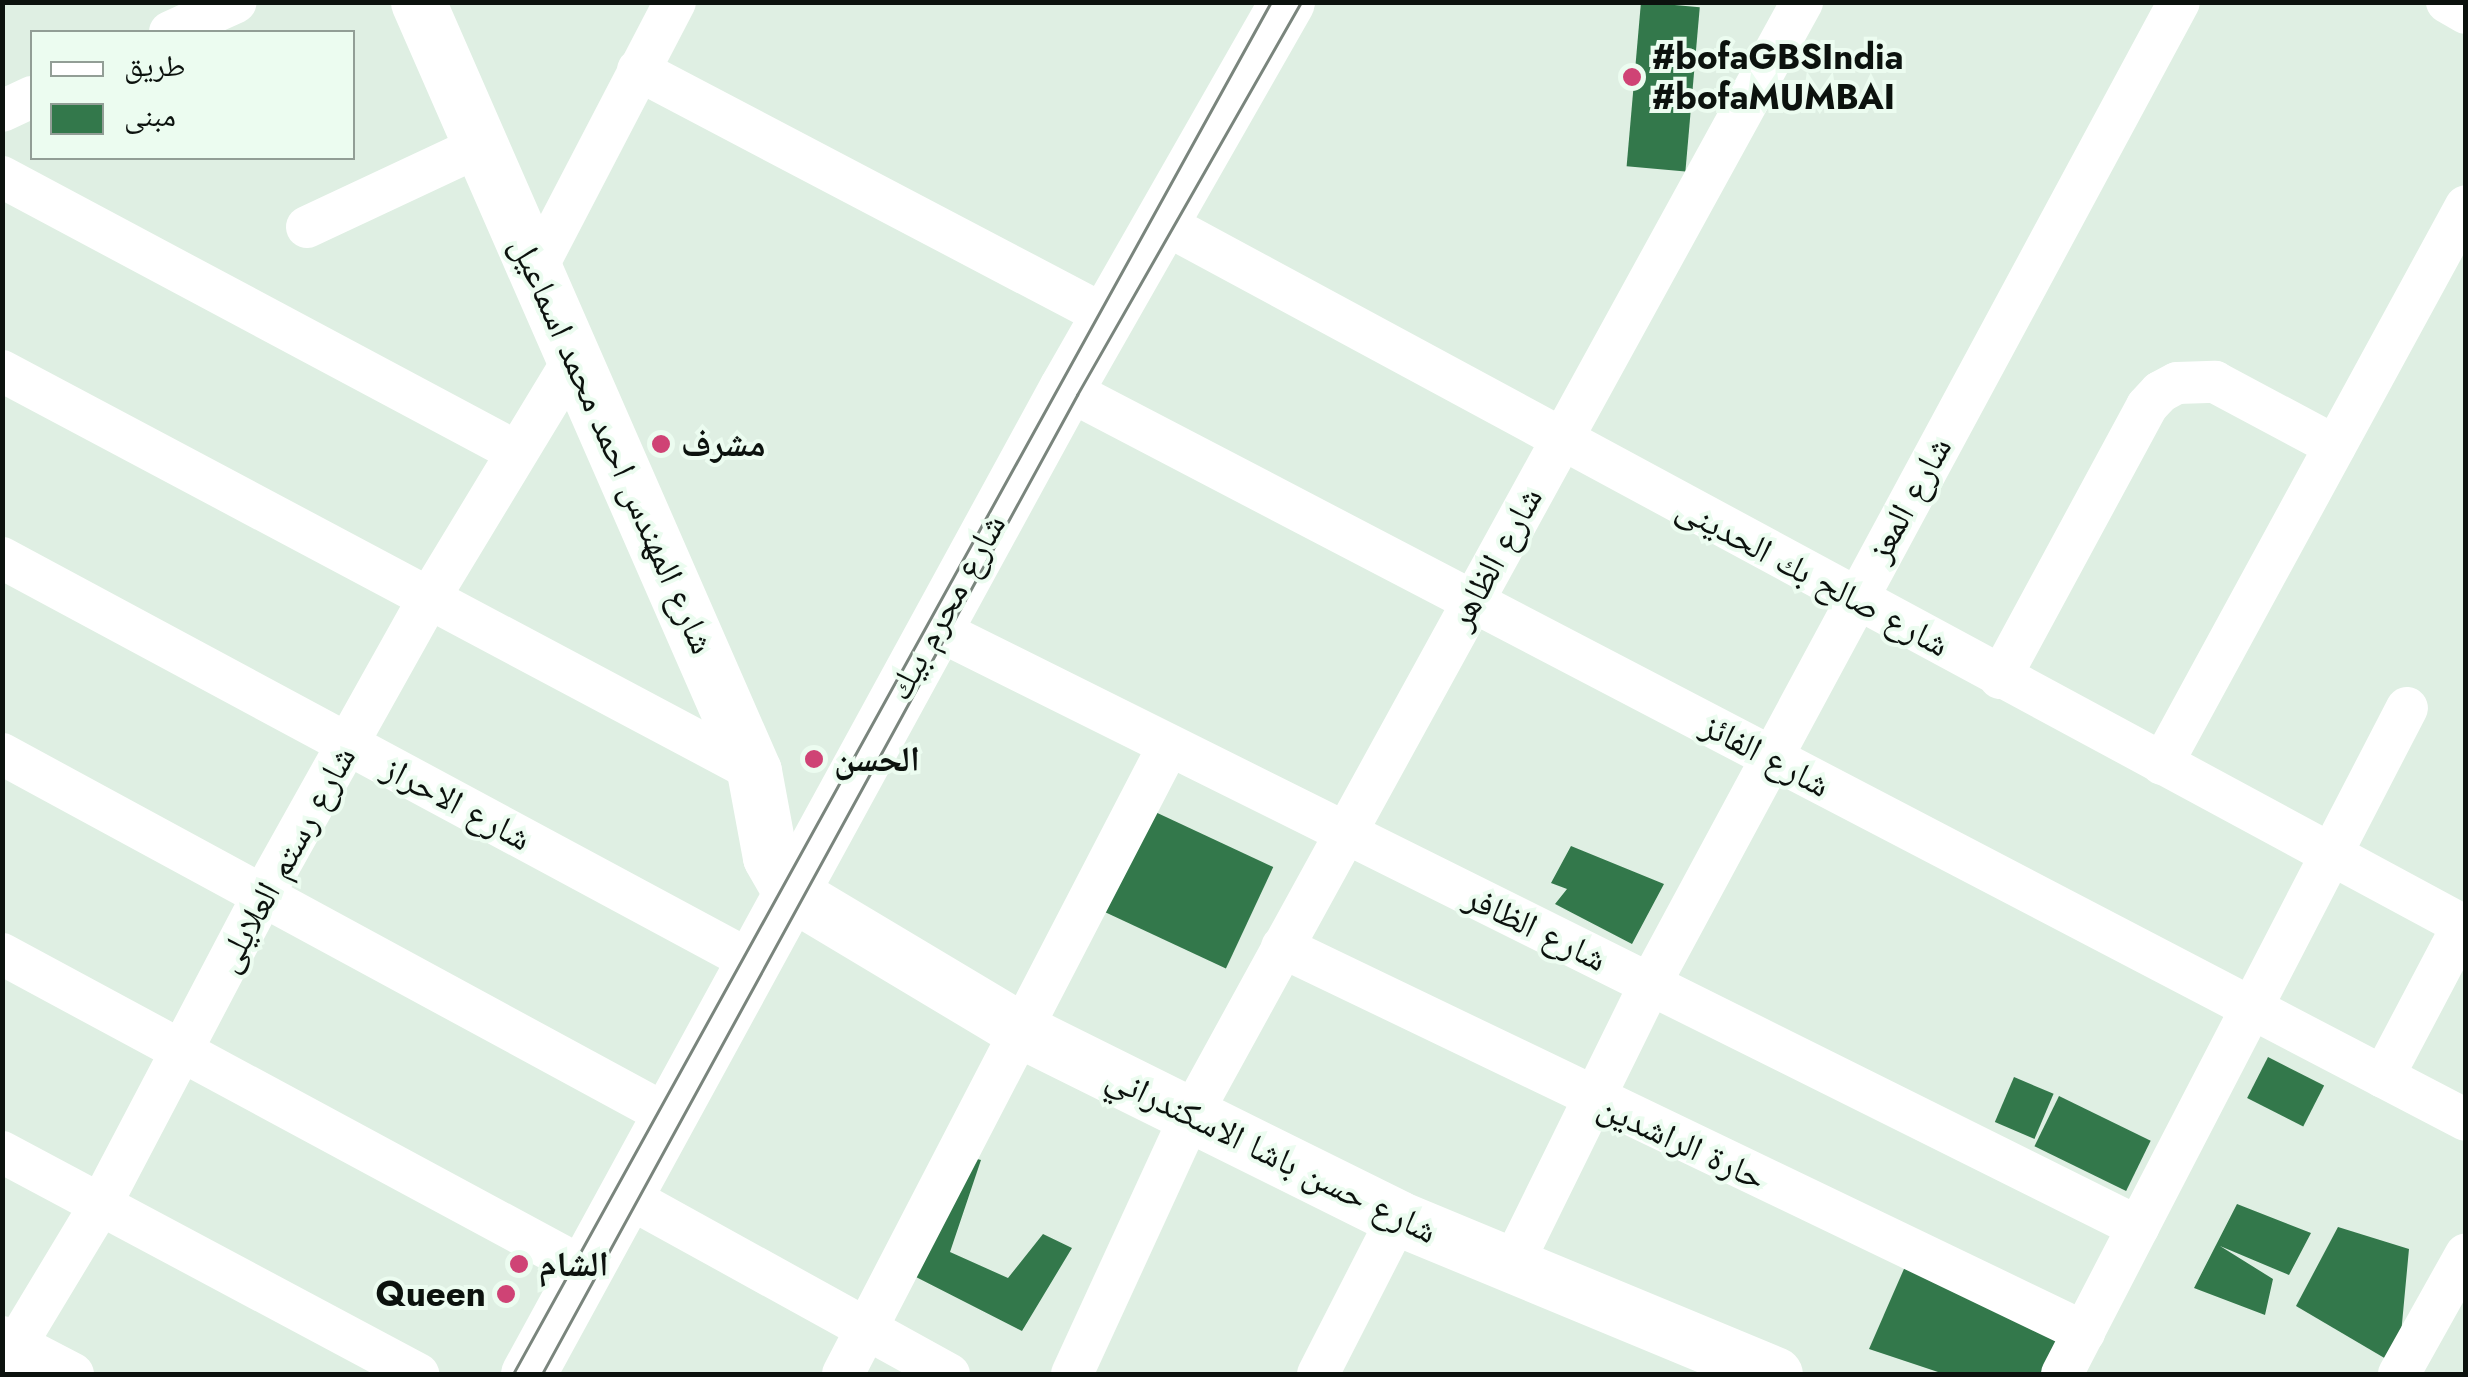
<!DOCTYPE html>
<meta charset="utf-8">
<style>
body{margin:0}
#map{position:relative;width:2468px;height:1377px;overflow:hidden;background:#dfefe3;font-family:Jost,"Noto Naskh Arabic",sans-serif}
div>[style]{position:absolute}
.building>*{inset:0;background:#33784b;transform-origin:0 0}
.street>*{height:42px;margin:-21px;padding:0 21px;transform-origin:21px;border-radius:21px;background:#fff}
.secondary>*{height:55px;margin:-27.5px;padding:0 27.5px;transform-origin:27.5px;border-radius:27.5px;background:#fff}
.tram>*{height:2.5px;margin:-1.25px;padding:0 1.25px;transform-origin:1.25px;border-radius:1.25px;background:#7a857d}
.dots>*{width:28px;height:28px;translate:-50% -50%;box-sizing:border-box;border:5px solid #ecfcf0;border-radius:50%}
span{translate:-50% -50%;white-space:nowrap;text-align:center;line-height:1.15;-webkit-text-stroke:8px #ecfcf0;paint-order:stroke}
.poi-label{font-size:35px;color:#0c120e;font-weight:700}
.left{translate:0 -50%;text-align:left}
.right{translate:-100% -50%;text-align:right}
.street-label{font-size:35px;color:#0c120e}
.frame{position:absolute;inset:0;border:5px solid #0c120e;pointer-events:none}
.legend{position:absolute;left:30px;top:30px;width:325px;height:130px;box-sizing:border-box;background:#ecfcf0;border:2px solid #929e96;margin:0;padding:12px 18px;list-style:none;font-size:30px;color:#0c120e}
.legend li{display:flex;align-items:center;gap:20px;height:50px}
.legend b{width:50px;border:2px solid #929e96}
</style>
<div id="map">
<div class="building">
<i style="left:1641px;top:2px;width:59px;height:165px;rotate:5deg"></i>
<i style="left:1121px;top:796px;width:168px;height:112px;rotate:25deg"></i>
<i style="clip-path:polygon(1571px 846px,1664px 884px,1632px 944px,1555px 904px,1567px 889px,1551px 883px)"></i>
<i style="left:2268px;top:1057px;width:63px;height:46px;rotate:27deg"></i>
<i style="left:2014px;top:1077px;width:43px;height:49px;rotate:23deg"></i>
<i style="left:2059px;top:1096px;width:102px;height:56px;rotate:26deg"></i>
<i style="clip-path:polygon(950px 1152px,981px 1160px,950px 1252px,1008px 1278px,1043px 1234px,1072px 1248px,1022px 1331px,914px 1276px)"></i>
<i style="clip-path:polygon(2237px 1204px,2311px 1233px,2289px 1275px,2220px 1246px,2273px 1279px,2265px 1315px,2194px 1288px)"></i>
<i style="clip-path:polygon(2338px 1227px,2409px 1249px,2398px 1366px,2296px 1306px)"></i>
<i style="clip-path:polygon(1907px 1262px,2074px 1336px,2048px 1374px,1944px 1374px,1869px 1349px)"></i>
</div>
<div class="street">
<i style="left:2447px;top:2px;width:22px;rotate:30deg"></i>
<i style="left:170px;top:32px;width:72px;rotate:-24.4deg"></i>
<i style="left:638px;top:70px;width:531px;rotate:27.72deg"></i>
<i style="left:2px;top:111px;width:33px;rotate:-25deg"></i>
<i style="left:2px;top:177px;width:582px;rotate:28.11deg"></i>
<i style="left:1161px;top:222px;width:1483px;rotate:28.38deg"></i>
<i style="left:307px;top:227px;width:191px;rotate:-25.1deg"></i>
<i style="left:537px;top:267px;width:299px;rotate:-62.5deg"></i>
<i style="left:2px;top:371px;width:852px;rotate:28.01deg"></i>
<i style="left:1066px;top:389px;width:1579px;rotate:27.57deg"></i>
<i style="left:2px;top:558px;width:853px;rotate:28.28deg"></i>
<i style="left:934px;top:628px;width:1345px;rotate:26.45deg"></i>
<i style="left:2000px;top:678px;width:309px;rotate:-61.6deg"></i>
<i style="left:2147px;top:406px;width:19px;rotate:-47deg"></i>
<i style="left:2160px;top:392px;width:19px;rotate:-28deg"></i>
<i style="left:2177px;top:383px;width:38px;rotate:-2deg"></i>
<i style="left:2215px;top:382px;width:136px;rotate:28.1deg"></i>
<i style="left:2px;top:754px;width:759px;rotate:28.49deg"></i>
<i style="left:2162px;top:764px;width:635px;rotate:-61.42deg"></i>
<i style="left:1282px;top:947px;width:890px;rotate:25.64deg"></i>
<i style="left:2px;top:954px;width:664px;rotate:28.34deg"></i>
<i style="left:2383px;top:1077px;width:172px;rotate:-62.2deg"></i>
<i style="left:2px;top:1152px;width:472px;rotate:28.1deg"></i>
<i style="left:626px;top:1196px;width:369px;rotate:28.9deg"></i>
<i style="left:1511px;top:1267px;width:315px;rotate:-63.8deg"></i>
<i style="left:1650px;top:984px;width:1115px;rotate:-61.69deg"></i>
<i style="left:2px;top:1337px;width:80px;rotate:27.5deg"></i>
<i style="left:2px;top:1368px;width:192px;rotate:-58.9deg"></i>
<i style="left:101px;top:1204px;width:349px;rotate:-62.3deg"></i>
<i style="left:263px;top:895px;width:338px;rotate:-60.8deg"></i>
<i style="left:428px;top:600px;width:285px;rotate:-58.8deg"></i>
<i style="left:843px;top:1374px;width:708px;rotate:-62.6deg"></i>
<i style="left:1072px;top:1374px;width:285px;rotate:-65.3deg"></i>
<i style="left:1191px;top:1115px;width:1270px;rotate:-61.23deg"></i>
<i style="left:1318px;top:1374px;width:175px;rotate:-62.9deg"></i>
<i style="left:2062px;top:1374px;width:750px;rotate:-62.62deg"></i>
<i style="left:2399px;top:1374px;width:137px;rotate:-60.8deg"></i>
</div>
<div class="secondary">
<i style="left:418px;top:2px;width:839px;rotate:66.4deg"></i>
<i style="left:754px;top:771px;width:87px;rotate:79.5deg"></i>
<i style="left:770px;top:857px;width:40px;rotate:60.3deg"></i>
<i style="left:790px;top:892px;width:270px;rotate:30.9deg"></i>
<i style="left:1022px;top:1031px;width:420px;rotate:26.4deg"></i>
<i style="left:1398px;top:1218px;width:408px;rotate:22.5deg"></i>
<i style="left:528px;top:1374px;width:1122px;rotate:-61.36deg"></i>
<i style="left:1066px;top:389px;width:446px;rotate:-60.3deg"></i>
</div>
<div class="tram">
<i style="left:513px;top:1374px;width:1567px;rotate:-61.08deg"></i>
<i style="left:542px;top:1374px;width:1116px;rotate:-61.34deg"></i>
<i style="left:1077px;top:395px;width:452px;rotate:-60.3deg"></i>
</div>
<div class="dots">
<i style="left:1632px;top:77px;background:#cf4375"></i>
<i style="left:661px;top:444px;background:#cf4375"></i>
<i style="left:814px;top:759px;background:#cf4375"></i>
<i style="left:519px;top:1264px;background:#cf4375"></i>
<i style="left:506px;top:1294px;background:#cf4375"></i>
</div>
<div class="poi-label">
<span class="left" style="left:1652px;top:77px">#bofaGBSIndia<br>#bofaMUMBAI</span>
<span class="left" style="left:681px;top:444px">مشرف</span>
<span class="left" style="left:834px;top:759px">الحسن</span>
<span class="left" style="left:539px;top:1264px">الشام</span>
<span class="right" style="left:486px;top:1294px">Queen</span>
</div>
<div class="street-label">
<span style="left:613px;top:445px;rotate:66deg">شارع المهندس احمد محمد اسماعيل</span>
<span style="left:1909px;top:499px;rotate:-61deg">شارع المعز</span>
<span style="left:1495px;top:558px;rotate:-61deg">شارع الظاهر</span>
<span style="left:1813px;top:576px;rotate:28deg">شارع صالح بك الحدينى</span>
<span style="left:946px;top:607px;rotate:-61deg">شارع محرم بيك</span>
<span style="left:1766px;top:755px;rotate:28deg">شارع الفائز</span>
<span style="left:457px;top:803px;rotate:28deg">شارع الاحراز</span>
<span style="left:285px;top:859px;rotate:-61deg">شارع رستم العلايلى</span>
<span style="left:1536px;top:928px;rotate:26deg">شارع الظافر</span>
<span style="left:1682px;top:1142px;rotate:25deg">حارة الراشدين</span>
<span style="left:1272px;top:1154px;rotate:26deg">شارع حسن باشا الاسكندراني</span>
</div>
<div class="frame"></div>
<ul class="legend">
<li><b style="height:12px;background:#fff"></b>طريق</li>
<li><b style="height:28px;background:#33784b"></b>مبنى</li>
</ul>
</div>
